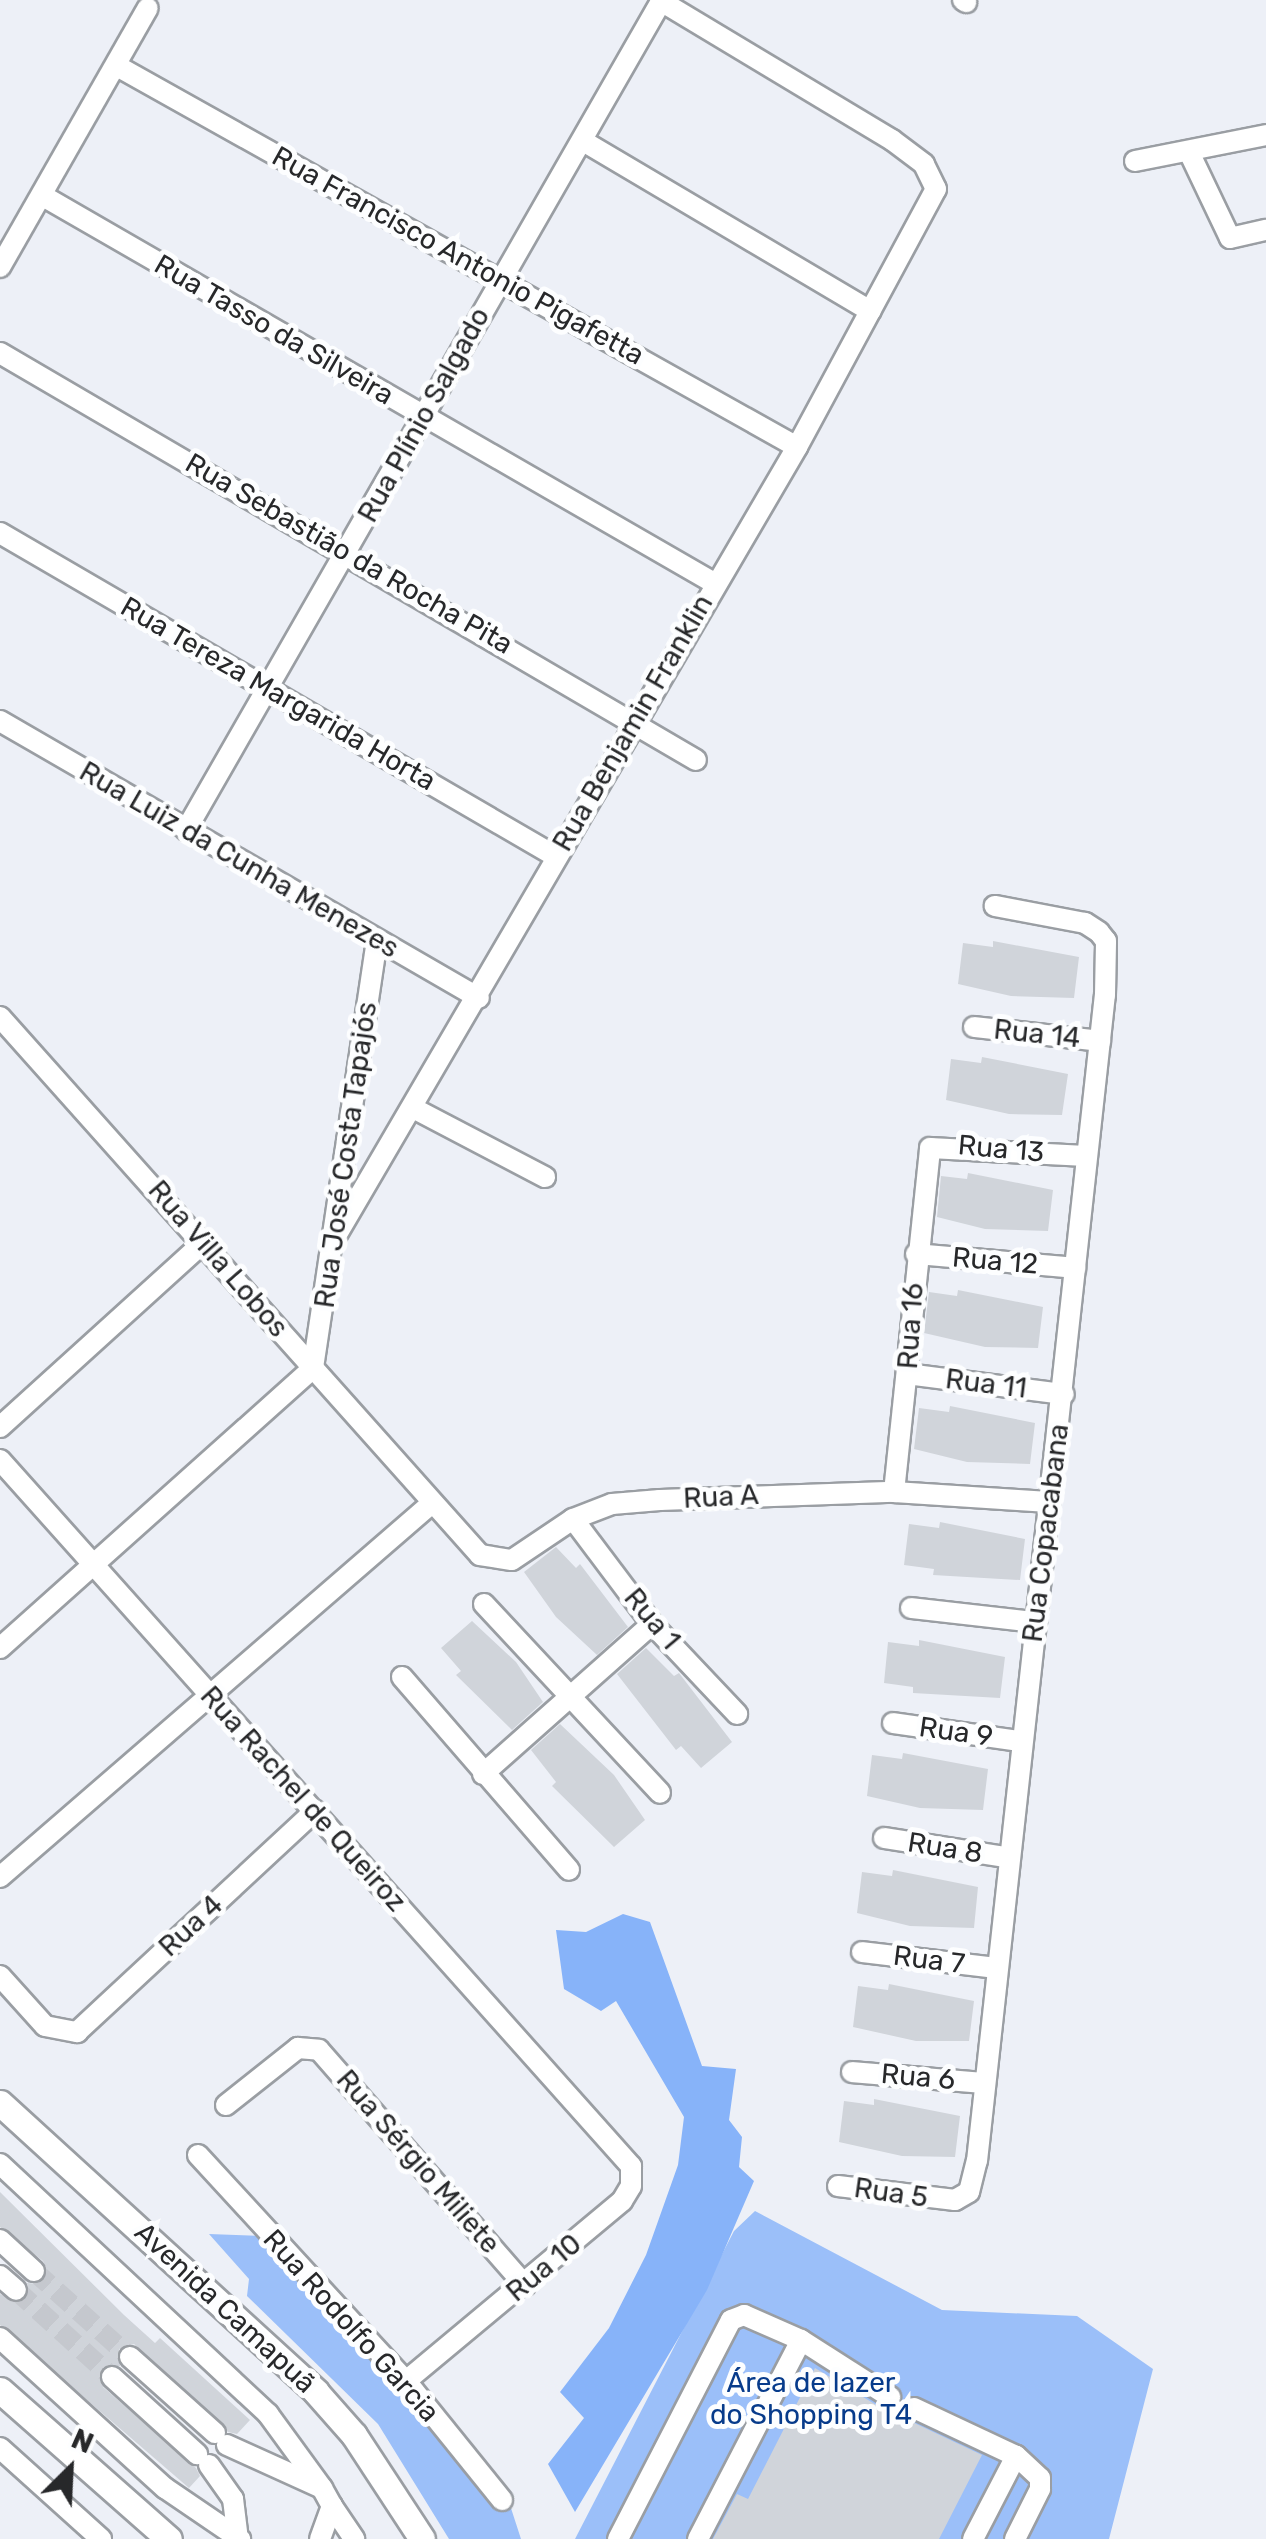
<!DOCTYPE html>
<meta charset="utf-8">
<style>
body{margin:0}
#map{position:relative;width:1266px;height:2539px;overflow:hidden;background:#edf0f7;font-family:Rubik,sans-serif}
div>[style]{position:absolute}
.green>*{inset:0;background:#9bbff9}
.forest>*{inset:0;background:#87b3f9}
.building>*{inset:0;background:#d0d4da}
.minor-tunnel>*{height:20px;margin-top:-10px;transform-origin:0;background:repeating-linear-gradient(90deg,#c5c8ce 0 20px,transparent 0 30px)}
.roads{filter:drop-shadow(2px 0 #9a9ea3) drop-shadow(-2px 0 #9a9ea3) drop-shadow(0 2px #9a9ea3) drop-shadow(0 -2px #9a9ea3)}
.minor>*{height:20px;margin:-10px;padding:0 10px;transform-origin:10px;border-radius:10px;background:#fff}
.major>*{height:25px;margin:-12.5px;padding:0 12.5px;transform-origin:12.5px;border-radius:12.5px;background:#fff}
span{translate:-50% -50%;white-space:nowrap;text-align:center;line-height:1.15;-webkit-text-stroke:10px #fdfeff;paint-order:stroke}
.street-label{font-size:28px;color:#27282a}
.park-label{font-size:28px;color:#073b8b}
.north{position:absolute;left:20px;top:2419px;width:100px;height:100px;-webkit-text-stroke:8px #fdfeff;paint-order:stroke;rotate:24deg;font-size:28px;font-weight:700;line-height:40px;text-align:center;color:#27282a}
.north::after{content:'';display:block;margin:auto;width:35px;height:45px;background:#27282a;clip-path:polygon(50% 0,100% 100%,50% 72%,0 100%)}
</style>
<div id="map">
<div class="green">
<i style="clip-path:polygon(755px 2211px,942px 2310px,1077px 2316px,1153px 2369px,1109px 2539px,575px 2539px,734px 2231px)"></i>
<i style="clip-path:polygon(209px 2234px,266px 2236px,509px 2502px,521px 2539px,449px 2539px,378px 2424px,247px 2296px,249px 2279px)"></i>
</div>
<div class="forest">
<i style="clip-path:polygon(623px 1914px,650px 1922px,702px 2066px,736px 2069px,729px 2120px,742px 2137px,739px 2167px,754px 2181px,707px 2290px,575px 2512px,548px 2464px,584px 2418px,560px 2392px,609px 2328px,646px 2255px,678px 2165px,684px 2117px,616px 2001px,601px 2011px,564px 1989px,556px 1930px,586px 1932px)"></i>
</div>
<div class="building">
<i style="clip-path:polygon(993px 941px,1079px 957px,1074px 998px,1011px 996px,958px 984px,963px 943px,993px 947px)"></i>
<i style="clip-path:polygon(982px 1057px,1068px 1074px,1062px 1115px,1009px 1114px,946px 1100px,951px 1059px,981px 1063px)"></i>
<i style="clip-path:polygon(968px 1173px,1053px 1190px,1048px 1231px,985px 1229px,937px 1217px,941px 1176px,967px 1179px)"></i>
<i style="clip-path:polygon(958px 1290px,1043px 1307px,1038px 1348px,985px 1347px,924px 1333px,929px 1292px,957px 1296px)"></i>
<i style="clip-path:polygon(950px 1406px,1035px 1423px,1030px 1464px,967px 1462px,914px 1449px,919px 1408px,949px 1412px)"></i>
<i style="clip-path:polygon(940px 1522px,1025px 1539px,1020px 1580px,933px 1575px,934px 1569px,904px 1565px,909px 1524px,939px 1528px)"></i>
<i style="clip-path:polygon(556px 1547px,576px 1568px,580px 1564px,628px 1627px,597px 1655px,556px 1617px,524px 1572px)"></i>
<i style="clip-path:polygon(472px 1621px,516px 1662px,543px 1702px,512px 1730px,456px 1675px,461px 1671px,441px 1648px)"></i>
<i style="clip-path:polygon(919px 1640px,1005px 1657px,1000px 1698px,913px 1693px,913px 1687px,884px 1683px,888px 1642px,919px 1646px)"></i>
<i style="clip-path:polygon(646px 1648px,674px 1676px,679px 1673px,732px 1742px,701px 1768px,681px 1746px,676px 1750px,617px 1674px)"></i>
<i style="clip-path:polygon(560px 1724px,614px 1775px,645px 1820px,614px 1847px,552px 1786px,556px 1782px,531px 1750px)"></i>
<i style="clip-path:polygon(903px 1753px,988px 1769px,983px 1810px,920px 1808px,867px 1796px,872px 1755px,902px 1759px)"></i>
<i style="clip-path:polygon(893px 1870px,978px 1887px,974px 1928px,910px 1926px,857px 1913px,862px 1872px,892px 1876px)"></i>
<i style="clip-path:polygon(889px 1984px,974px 2001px,969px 2041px,916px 2041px,853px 2027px,858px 1986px,888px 1990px)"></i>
<i style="clip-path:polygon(874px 2099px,960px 2116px,955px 2157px,902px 2156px,839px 2142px,844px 2101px,874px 2105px)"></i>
<i style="clip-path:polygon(0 2192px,124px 2315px,155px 2343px,160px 2338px,250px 2420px,237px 2434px,228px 2432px,134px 2344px,119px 2349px,120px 2366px,103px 2367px,103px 2387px,196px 2468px,200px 2476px,189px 2488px,0 2325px,0 2294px,21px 2303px,29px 2294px,27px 2283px,39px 2284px,48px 2273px,43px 2261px,0 2227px)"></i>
<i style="clip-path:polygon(815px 2368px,883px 2409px,901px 2405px,908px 2420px,982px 2455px,939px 2539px,713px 2539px,737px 2494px,748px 2499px)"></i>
</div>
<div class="minor-tunnel">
<i style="left:34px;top:2271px;width:129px;rotate:41.9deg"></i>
<i style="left:16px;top:2290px;width:130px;rotate:42.2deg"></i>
</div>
<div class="roads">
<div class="minor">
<i style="left:963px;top:0;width:4px;rotate:34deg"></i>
<i style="left:117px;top:66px;width:779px;rotate:29.26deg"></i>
<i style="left:583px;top:141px;width:334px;rotate:30.6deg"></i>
<i style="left:1189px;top:152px;width:95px;rotate:64.5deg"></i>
<i style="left:1230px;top:238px;width:37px;rotate:-13deg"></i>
<i style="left:1135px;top:161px;width:134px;rotate:-11.2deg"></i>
<i style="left:43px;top:196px;width:775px;rotate:29.97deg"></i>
<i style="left:0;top:267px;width:298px;rotate:-60.3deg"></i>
<i style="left:0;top:353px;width:806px;rotate:30.32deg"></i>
<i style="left:0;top:533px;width:642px;rotate:30.2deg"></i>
<i style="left:0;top:721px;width:553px;rotate:30.04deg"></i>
<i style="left:186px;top:830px;width:957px;rotate:-60.17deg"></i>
<i style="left:0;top:1017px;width:721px;rotate:48.26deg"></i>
<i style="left:480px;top:1555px;width:32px;rotate:9deg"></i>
<i style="left:512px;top:1560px;width:73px;rotate:-33.9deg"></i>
<i style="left:573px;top:1519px;width:42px;rotate:-21deg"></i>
<i style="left:612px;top:1504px;width:48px;rotate:-4.8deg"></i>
<i style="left:660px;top:1500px;width:234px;rotate:-2deg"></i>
<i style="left:894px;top:1492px;width:155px;rotate:3.7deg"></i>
<i style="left:974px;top:1027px;width:127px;rotate:6.3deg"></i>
<i style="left:413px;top:1108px;width:149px;rotate:27.6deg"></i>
<i style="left:336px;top:1236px;width:914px;rotate:-59.7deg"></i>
<i style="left:797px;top:447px;width:293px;rotate:-61.7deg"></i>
<i style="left:936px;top:189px;width:28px;rotate:-116deg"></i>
<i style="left:924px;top:164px;width:40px;rotate:-143deg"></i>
<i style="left:892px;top:140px;width:270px;rotate:-149deg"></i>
<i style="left:916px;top:1254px;width:160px;rotate:5deg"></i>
<i style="left:907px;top:1374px;width:158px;rotate:7.3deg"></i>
<i style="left:0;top:1427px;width:275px;rotate:-42.2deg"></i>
<i style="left:0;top:1460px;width:947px;rotate:48.21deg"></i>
<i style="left:631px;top:2166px;width:20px;rotate:90deg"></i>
<i style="left:631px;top:2186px;width:17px;rotate:121deg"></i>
<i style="left:622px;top:2201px;width:281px;rotate:140.2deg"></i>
<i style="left:894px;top:1492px;width:346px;rotate:-84deg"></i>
<i style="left:930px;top:1148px;width:156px;rotate:2.9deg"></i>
<i style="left:573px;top:1519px;width:131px;rotate:53deg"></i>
<i style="left:652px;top:1624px;width:124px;rotate:46.6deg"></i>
<i style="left:484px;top:1604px;width:258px;rotate:47deg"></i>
<i style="left:911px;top:1608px;width:124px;rotate:6.5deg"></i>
<i style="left:0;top:1648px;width:420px;rotate:-41.8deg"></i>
<i style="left:313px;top:1368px;width:432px;rotate:-81.5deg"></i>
<i style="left:402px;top:1677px;width:255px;rotate:49.1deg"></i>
<i style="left:893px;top:1723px;width:127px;rotate:8.1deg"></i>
<i style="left:483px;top:1774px;width:226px;rotate:-41.6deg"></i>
<i style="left:884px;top:1838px;width:123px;rotate:8.9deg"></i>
<i style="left:0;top:1877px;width:571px;rotate:-40.88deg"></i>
<i style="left:862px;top:1952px;width:136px;rotate:6.8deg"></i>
<i style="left:0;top:1976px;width:67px;rotate:48deg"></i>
<i style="left:45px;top:2026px;width:33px;rotate:11deg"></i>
<i style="left:77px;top:2032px;width:325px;rotate:-42.9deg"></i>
<i style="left:852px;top:2072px;width:131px;rotate:4.8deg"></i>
<i style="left:226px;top:2105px;width:92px;rotate:-38.4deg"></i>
<i style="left:298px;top:2048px;width:21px;rotate:5deg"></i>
<i style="left:319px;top:2050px;width:313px;rotate:48.8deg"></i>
<i style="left:198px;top:2155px;width:307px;rotate:47.4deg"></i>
<i style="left:406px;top:2381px;width:153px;rotate:51.1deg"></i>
<i style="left:0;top:2164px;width:367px;rotate:43deg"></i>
<i style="left:268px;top:2414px;width:92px;rotate:53.9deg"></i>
<i style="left:838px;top:2186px;width:118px;rotate:6.8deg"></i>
<i style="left:955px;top:2200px;width:16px;rotate:-30deg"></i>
<i style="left:969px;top:2192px;width:32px;rotate:-76deg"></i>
<i style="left:977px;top:2161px;width:1173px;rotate:-83.74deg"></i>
<i style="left:1105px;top:995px;width:54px;rotate:-88.9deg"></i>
<i style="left:1106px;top:941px;width:11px;rotate:-128deg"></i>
<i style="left:1099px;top:932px;width:17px;rotate:-147deg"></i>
<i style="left:1085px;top:923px;width:92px;rotate:-169.3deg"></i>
<i style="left:0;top:2240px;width:46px;rotate:42.4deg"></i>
<i style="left:0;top:2276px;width:21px;rotate:41deg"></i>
<i style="left:0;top:2338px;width:223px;rotate:42.3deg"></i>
<i style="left:165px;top:2488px;width:91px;rotate:34.2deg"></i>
<i style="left:130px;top:2357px;width:114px;rotate:41.8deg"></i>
<i style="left:112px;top:2377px;width:115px;rotate:42.2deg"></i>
<i style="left:914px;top:2408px;width:113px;rotate:25.2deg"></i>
<i style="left:1016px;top:2456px;width:93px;rotate:117.4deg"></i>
<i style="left:227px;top:2445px;width:104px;rotate:24.4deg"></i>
<i style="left:322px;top:2488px;width:21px;rotate:61deg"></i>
<i style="left:332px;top:2506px;width:35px;rotate:110deg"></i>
<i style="left:0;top:2448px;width:136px;rotate:42deg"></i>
<i style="left:209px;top:2465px;width:42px;rotate:54.8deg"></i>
<i style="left:233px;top:2499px;width:38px;rotate:83deg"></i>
<i style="left:332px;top:2506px;width:40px;rotate:56deg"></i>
<i style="left:618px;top:2539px;width:246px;rotate:-62.7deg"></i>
<i style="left:731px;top:2320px;width:14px;rotate:-21deg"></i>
<i style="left:744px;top:2315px;width:62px;rotate:23.7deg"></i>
<i style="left:698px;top:2539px;width:224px;rotate:-62.6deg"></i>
<i style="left:801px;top:2340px;width:106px;rotate:32.6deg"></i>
<i style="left:1015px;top:2539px;width:56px;rotate:-63.4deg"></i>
<i style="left:1040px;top:2489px;width:11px;rotate:-90deg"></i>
<i style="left:1040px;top:2478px;width:33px;rotate:-137deg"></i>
</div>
<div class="major">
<i style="left:0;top:2103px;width:428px;rotate:42.4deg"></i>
<i style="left:316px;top:2392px;width:57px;rotate:48.5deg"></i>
<i style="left:354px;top:2435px;width:124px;rotate:56.8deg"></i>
<i style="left:0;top:2390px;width:225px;rotate:41.4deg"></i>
</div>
</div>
<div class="street-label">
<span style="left:458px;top:256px;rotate:29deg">Rua Francisco Antonio Pigafetta</span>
<span style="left:274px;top:330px;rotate:30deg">Rua Tasso da Silveira</span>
<span style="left:424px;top:415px;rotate:-61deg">Rua Plínio Salgado</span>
<span style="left:349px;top:554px;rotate:30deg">Rua Sebastião da Rocha Pita</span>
<span style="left:278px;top:694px;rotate:30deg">Rua Tereza Margarida Horta</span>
<span style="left:633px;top:723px;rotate:-60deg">Rua Benjamin Franklin</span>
<span style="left:239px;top:860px;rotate:30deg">Rua Luiz da Cunha Menezes</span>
<span style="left:1037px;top:1034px;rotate:6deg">Rua 14</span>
<span style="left:1001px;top:1149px;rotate:5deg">Rua 13</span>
<span style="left:346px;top:1155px;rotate:-82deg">Rua José Costa Tapajós</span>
<span style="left:218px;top:1259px;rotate:49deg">Rua Villa Lobos</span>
<span style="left:995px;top:1261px;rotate:5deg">Rua 12</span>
<span style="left:911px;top:1326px;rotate:-86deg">Rua 16</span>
<span style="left:986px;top:1384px;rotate:7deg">Rua 11</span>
<span style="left:721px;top:1497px;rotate:-3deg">Rua A</span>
<span style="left:1046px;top:1533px;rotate:-83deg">Rua Copacabana</span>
<span style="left:652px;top:1619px;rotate:50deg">Rua 1</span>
<span style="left:956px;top:1732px;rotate:8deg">Rua 9</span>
<span style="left:303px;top:1799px;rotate:48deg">Rua Rachel de Queiroz</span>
<span style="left:945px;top:1848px;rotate:9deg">Rua 8</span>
<span style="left:191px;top:1926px;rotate:-43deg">Rua 4</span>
<span style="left:929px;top:1960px;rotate:7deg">Rua 7</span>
<span style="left:918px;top:2077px;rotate:5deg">Rua 6</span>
<span style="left:418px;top:2162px;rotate:49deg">Rua Sérgio Miliete</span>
<span style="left:891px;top:2193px;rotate:8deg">Rua 5</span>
<span style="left:544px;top:2268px;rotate:-40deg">Rua 10</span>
<span style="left:225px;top:2308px;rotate:43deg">Avenida Camapuã</span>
<span style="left:351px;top:2326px;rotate:48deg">Rua Rodolfo Garcia</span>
</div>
<div class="park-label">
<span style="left:811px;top:2399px">Área de lazer<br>do Shopping T4</span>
</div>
<div class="north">N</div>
</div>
